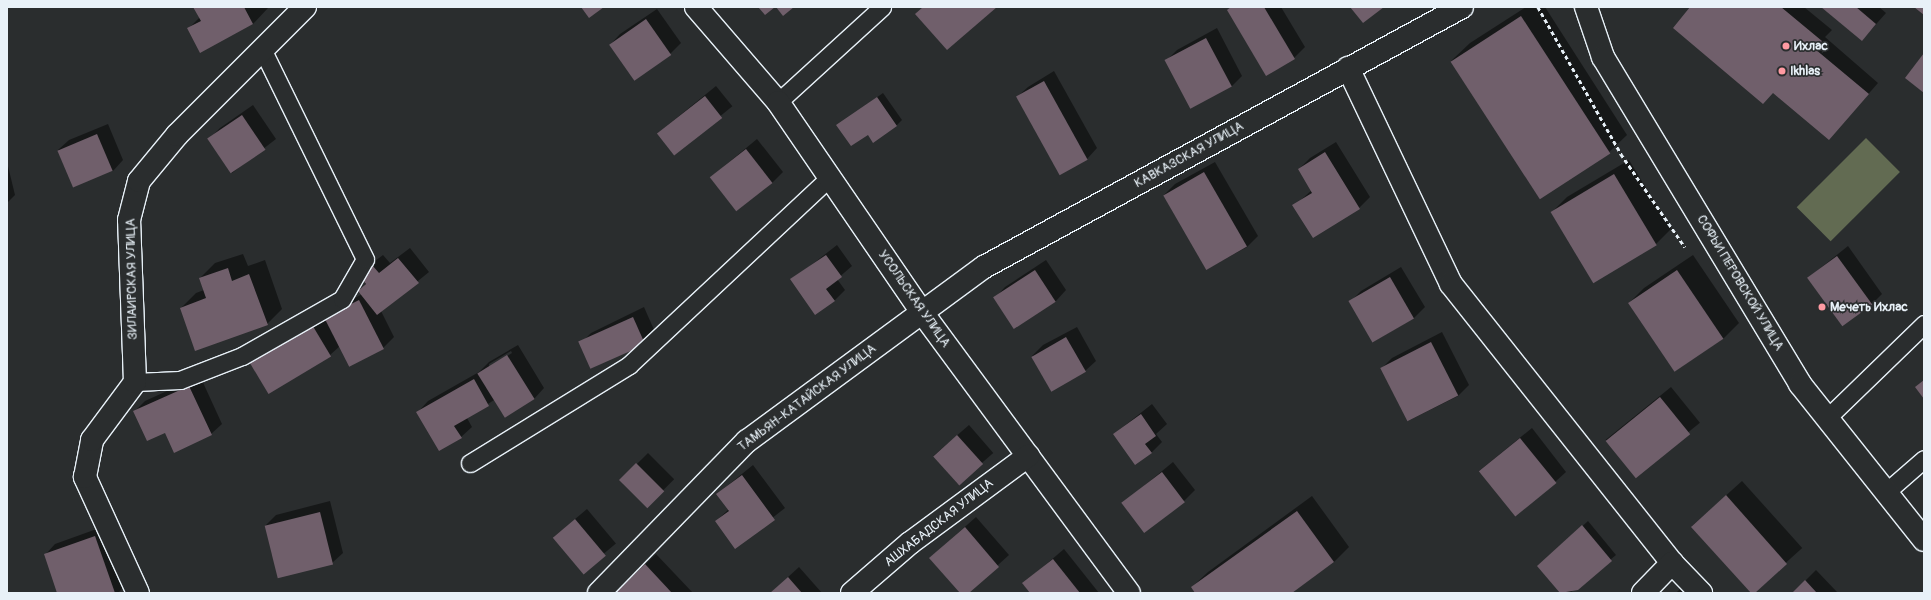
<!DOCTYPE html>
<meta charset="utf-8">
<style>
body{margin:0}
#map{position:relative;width:1931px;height:600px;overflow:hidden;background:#2a2d2e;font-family:Pangolin,sans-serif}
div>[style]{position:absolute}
.green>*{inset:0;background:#626b52;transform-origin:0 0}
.shadow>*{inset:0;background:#0007;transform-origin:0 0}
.building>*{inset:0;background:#705f6b;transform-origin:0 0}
.path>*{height:2.5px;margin-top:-1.25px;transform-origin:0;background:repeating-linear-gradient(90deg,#e8f1f8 0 4px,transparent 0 7px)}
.roads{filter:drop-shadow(1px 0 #e8f1f8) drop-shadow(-1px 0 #e8f1f8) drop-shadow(0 1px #e8f1f8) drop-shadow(0 -1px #e8f1f8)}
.lane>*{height:17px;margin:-8.5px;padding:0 8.5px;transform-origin:8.5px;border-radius:8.5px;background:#2a2d2e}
.street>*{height:22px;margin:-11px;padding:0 11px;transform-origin:11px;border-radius:11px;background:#2a2d2e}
.secondary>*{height:22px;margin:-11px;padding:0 11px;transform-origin:11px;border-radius:11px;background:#2a2d2e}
.dots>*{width:11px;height:11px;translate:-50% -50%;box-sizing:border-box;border:2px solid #2a2d2e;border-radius:50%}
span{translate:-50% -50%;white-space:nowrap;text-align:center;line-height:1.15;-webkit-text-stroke:3.5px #2a2d2e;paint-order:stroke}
.poi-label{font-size:13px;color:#e8f1f8;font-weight:700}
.left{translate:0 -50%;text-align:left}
.street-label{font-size:13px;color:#e8f1f8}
.frame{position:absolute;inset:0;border:8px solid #e8f1f8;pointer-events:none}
</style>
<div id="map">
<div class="green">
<i style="left:1866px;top:138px;width:48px;height:98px;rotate:45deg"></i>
</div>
<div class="shadow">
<i style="clip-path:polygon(195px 7px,267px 7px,268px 8px,253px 24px,188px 29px,200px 17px)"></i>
<i style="clip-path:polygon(1231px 7px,1281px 7px,1305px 47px,1294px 58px,1228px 10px)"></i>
<i style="clip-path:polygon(1526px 7px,1545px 7px,1627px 135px,1608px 153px,1451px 61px,1470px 43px)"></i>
<i style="clip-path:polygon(1691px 7px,1804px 7px,1832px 30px,1825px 37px,1878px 83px,1829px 139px)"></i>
<i style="clip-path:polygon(1822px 7px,1879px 7px,1886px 13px,1862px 40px)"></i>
<i style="clip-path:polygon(657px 9px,681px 43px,670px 54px,610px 45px,620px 34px)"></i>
<i style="clip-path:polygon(1217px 28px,1242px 76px,1232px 86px,1166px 61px,1177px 50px)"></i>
<i style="clip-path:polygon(1054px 71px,1097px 148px,1087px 159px,1060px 174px,1017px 97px,1028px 87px)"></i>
<i style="left:716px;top:86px;width:26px;height:75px;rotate:51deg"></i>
<i style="clip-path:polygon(883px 93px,902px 120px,896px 126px,868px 133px,838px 125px)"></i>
<i style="clip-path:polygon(253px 105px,276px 139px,232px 173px,209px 139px,220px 128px)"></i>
<i style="clip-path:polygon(108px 124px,123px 160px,113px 171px,58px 150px,69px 140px)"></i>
<i style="clip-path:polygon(757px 139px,783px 172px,772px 183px,711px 177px)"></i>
<i style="clip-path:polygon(1336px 142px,1370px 197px,1359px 208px,1294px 206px,1312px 190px,1299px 169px,1310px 158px)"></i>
<i style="clip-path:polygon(1629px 160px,1671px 229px,1656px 244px,1552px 212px,1567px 197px)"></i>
<i style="clip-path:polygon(7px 162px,15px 195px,7px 203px)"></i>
<i style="clip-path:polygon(1215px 162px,1258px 236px,1247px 247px,1207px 269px,1164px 195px,1175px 184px)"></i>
<i style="clip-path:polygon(837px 245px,852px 266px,837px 279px,845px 290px,834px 301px,792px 280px)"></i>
<i style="clip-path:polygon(1848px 246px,1882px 294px,1871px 305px,1808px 278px)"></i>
<i style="clip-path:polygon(410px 248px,429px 272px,381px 311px,394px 337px,383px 348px,340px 346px,330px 355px,249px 360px,362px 294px,371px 264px,383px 255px,390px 263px)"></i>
<i style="clip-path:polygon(243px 254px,248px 266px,265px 260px,282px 309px,267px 324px,181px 308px,196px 293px,204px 290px,200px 278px,215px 263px)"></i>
<i style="clip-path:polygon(1693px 255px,1739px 323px,1724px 338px,1675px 371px,1629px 303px,1644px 288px)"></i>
<i style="clip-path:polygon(1046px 260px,1066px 290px,1056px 301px,1015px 328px,995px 298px,1005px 287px)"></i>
<i style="clip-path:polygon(1401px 267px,1425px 307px,1414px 318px,1373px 342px,1350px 302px,1361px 291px)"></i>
<i style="clip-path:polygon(644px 307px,655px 332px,645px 343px,580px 344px,591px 333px)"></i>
<i style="clip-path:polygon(1077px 327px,1096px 361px,1085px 371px,1032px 356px,1043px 345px)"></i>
<i style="clip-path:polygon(1442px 332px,1469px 385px,1458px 396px,1408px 421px,1382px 368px,1392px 358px)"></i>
<i style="clip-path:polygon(evenodd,518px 345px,544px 388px,534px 399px,494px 400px,467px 418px,472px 427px,461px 437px,418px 412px,428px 401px,479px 372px,489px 362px,518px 345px,511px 351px,512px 353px,489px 367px,489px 364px,511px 351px)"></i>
<i style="clip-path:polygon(200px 376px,222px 424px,211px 434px,165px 432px,135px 411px,145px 401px)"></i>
<i style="left:1671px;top:387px;width:46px;height:84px;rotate:51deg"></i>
<i style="clip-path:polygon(1152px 404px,1167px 424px,1156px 434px,1162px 442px,1151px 453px,1114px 434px)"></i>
<i style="left:969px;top:425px;width:37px;height:47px;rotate:49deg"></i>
<i style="clip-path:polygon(1532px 428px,1566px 472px,1555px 482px,1479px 471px)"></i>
<i style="left:648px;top:453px;width:37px;height:38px;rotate:45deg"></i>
<i style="clip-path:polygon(1173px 462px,1195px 490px,1184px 501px,1122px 504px)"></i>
<i style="clip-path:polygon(753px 465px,785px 508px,735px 547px,716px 521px,729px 509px,717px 494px)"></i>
<i style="left:1742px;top:481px;width:90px;height:67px;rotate:48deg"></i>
<i style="clip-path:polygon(1312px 496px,1349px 547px,1334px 562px,1291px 593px,1197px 593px,1192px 587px,1208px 572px)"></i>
<i style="clip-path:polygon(330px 501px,343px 553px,332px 563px,265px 526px,276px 515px)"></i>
<i style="left:587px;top:509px;width:45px;height:43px;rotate:50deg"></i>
<i style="clip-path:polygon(976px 517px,1009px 555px,967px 593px,961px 593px,941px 548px)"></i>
<i style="clip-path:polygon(1588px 521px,1616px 555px,1570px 593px,1561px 593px,1539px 566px)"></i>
<i style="clip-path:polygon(105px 526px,126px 585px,118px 593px,58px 593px,45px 555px,55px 544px)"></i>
<i style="clip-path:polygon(1064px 549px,1099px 593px,1031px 593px,1023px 584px)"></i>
<i style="clip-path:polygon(656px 554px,693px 593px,616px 593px)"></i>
<i style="clip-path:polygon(799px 567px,822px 593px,771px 593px,775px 589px)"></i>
<i style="clip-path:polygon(1816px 570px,1838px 593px,1793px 593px)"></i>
<i style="clip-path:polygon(1685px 584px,1694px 593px,1676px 593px)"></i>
</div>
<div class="building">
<i style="clip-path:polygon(193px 7px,244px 7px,253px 24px,200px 53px,187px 28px,201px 21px)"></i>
<i style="clip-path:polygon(581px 7px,604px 7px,589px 18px)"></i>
<i style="clip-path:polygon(758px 7px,775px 7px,765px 15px)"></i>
<i style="clip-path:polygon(776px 7px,794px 7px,783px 16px)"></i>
<i style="clip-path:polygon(923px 7px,997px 7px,947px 50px,915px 14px)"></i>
<i style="clip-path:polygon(1231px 7px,1264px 7px,1295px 59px,1266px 76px,1227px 10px)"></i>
<i style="clip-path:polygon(1350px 7px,1384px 7px,1363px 23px)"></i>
<i style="clip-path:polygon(1690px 7px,1781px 7px,1822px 41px,1815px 49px,1869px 94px,1829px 140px,1773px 93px,1763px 104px,1673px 28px)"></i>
<i style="clip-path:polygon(1821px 7px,1856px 7px,1876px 24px,1862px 41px)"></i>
<i style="clip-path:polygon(1914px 7px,1924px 7px,1924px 15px)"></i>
<i style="left:1521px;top:16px;width:164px;height:84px;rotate:57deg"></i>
<i style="left:646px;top:19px;width:44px;height:45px;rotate:55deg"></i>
<i style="left:1206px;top:38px;width:55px;height:47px;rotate:62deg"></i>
<i style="clip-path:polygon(1924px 53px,1924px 93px,1905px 78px)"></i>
<i style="left:1044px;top:81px;width:90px;height:32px;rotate:61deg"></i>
<i style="left:705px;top:96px;width:28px;height:61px;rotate:52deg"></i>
<i style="clip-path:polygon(877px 97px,897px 126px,873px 143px,868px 135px,851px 146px,836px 125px)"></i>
<i style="left:242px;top:115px;width:42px;height:42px;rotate:56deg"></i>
<i style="left:97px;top:134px;width:40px;height:43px;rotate:67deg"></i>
<i style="left:746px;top:149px;width:43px;height:46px;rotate:52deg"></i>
<i style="clip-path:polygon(1325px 152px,1360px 209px,1313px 238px,1292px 205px,1312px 193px,1298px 169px)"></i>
<i style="left:1204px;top:172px;width:86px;height:47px;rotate:60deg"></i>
<i style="left:1614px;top:174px;width:83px;height:74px;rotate:59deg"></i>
<i style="clip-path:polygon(826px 255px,842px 277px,826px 289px,835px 301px,815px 315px,790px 279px)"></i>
<i style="left:1837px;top:256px;width:60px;height:37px;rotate:54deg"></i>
<i style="clip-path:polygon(398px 258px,419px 283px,377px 315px,358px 291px,366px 284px,359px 275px,372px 265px,379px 273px)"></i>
<i style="clip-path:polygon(228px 268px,232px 281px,249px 274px,268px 325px,195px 351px,180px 308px,206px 298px,199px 278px)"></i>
<i style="left:1035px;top:270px;width:38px;height:50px;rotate:57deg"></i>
<i style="left:1677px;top:270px;width:83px;height:59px;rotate:56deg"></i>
<i style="left:1390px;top:277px;width:48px;height:48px;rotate:60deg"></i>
<i style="left:359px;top:300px;width:55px;height:39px;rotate:63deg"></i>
<i style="left:633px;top:317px;width:30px;height:60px;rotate:66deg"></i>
<i style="left:311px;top:323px;width:39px;height:73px;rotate:59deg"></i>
<i style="left:1066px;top:337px;width:40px;height:40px;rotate:60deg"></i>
<i style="left:1431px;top:342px;width:60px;height:57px;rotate:63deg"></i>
<i style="left:507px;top:355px;width:52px;height:35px;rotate:58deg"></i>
<i style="clip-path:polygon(474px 379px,489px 406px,454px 426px,462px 438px,439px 451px,416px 412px)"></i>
<i style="clip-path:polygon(1924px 380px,1924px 399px,1915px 387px)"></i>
<i style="clip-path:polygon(189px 386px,212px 435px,174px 453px,165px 433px,147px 441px,133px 411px)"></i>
<i style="left:1660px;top:397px;width:48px;height:70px;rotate:51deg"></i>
<i style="clip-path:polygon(1141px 414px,1156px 436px,1145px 444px,1152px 453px,1135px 465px,1113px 434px)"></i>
<i style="left:957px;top:435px;width:39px;height:32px;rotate:48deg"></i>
<i style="left:1520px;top:438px;width:58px;height:53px;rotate:51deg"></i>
<i style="left:636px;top:463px;width:40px;height:24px;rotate:45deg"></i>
<i style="left:1162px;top:472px;width:38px;height:51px;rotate:53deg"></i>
<i style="clip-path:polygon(742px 475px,775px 520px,735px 549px,715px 521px,729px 511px,716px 494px)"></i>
<i style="clip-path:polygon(1726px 495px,1787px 564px,1755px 593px,1751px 593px,1691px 527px)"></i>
<i style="clip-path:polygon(1297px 511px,1334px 562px,1292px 593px,1195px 593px,1191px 587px)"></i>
<i style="left:320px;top:512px;width:54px;height:57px;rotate:76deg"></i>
<i style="left:575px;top:519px;width:48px;height:29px;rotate:50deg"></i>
<i style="clip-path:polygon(1582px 525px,1612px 561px,1578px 590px,1560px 593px,1537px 566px)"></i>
<i style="clip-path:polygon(965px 527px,999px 567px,969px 593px,960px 593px,929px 558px)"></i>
<i style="clip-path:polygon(95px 536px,115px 593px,57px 593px,44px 554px)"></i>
<i style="clip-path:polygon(1053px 559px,1080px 593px,1030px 593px,1022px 583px)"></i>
<i style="clip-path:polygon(645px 564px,672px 593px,615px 593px)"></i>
<i style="clip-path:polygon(788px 577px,802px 593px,770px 593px)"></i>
<i style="clip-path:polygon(1805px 580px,1817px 593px,1792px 593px)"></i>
</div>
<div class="path">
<i style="left:1538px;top:7px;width:169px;rotate:60.5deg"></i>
<i style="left:1621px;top:154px;width:113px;rotate:55.5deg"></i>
</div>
<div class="roads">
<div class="lane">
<i style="left:778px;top:102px;width:141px;rotate:-42.4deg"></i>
<i style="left:135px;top:382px;width:45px;rotate:-2.5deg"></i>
<i style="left:180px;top:380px;width:66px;rotate:-21.2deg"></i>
<i style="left:242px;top:356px;width:115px;rotate:-29.7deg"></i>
<i style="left:342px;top:299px;width:46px;rotate:-60.1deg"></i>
<i style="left:365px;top:259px;width:232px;rotate:-116.1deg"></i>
<i style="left:1827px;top:418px;width:135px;rotate:-44.1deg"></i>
<i style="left:470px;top:463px;width:187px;rotate:-31.6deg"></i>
<i style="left:629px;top:365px;width:275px;rotate:-43.1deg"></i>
<i style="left:1886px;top:492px;width:50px;rotate:-41deg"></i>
</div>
<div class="street">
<i style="left:696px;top:7px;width:125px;rotate:49.2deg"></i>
<i style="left:778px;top:102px;width:253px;rotate:55.6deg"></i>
<i style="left:921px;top:311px;width:350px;rotate:53.6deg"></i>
<i style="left:1348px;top:68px;width:239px;rotate:64.5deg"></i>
<i style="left:1451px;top:284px;width:356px;rotate:51.6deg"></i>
<i style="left:1672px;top:563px;width:42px;rotate:46deg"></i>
<i style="left:138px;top:593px;width:128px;rotate:-114.6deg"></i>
<i style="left:85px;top:477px;width:38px;rotate:-79deg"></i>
<i style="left:92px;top:440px;width:72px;rotate:-53.4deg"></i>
<i style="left:135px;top:382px;width:162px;rotate:-92.1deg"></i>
<i style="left:129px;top:220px;width:40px;rotate:-75.6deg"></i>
<i style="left:139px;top:181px;width:60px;rotate:-50.4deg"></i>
<i style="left:177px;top:135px;width:181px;rotate:-45deg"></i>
<i style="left:599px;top:593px;width:212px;rotate:-45.8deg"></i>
<i style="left:747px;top:441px;width:294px;rotate:-36.3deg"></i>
<i style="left:984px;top:267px;width:544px;rotate:-28.54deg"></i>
<i style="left:852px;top:593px;width:77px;rotate:-40.8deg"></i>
<i style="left:910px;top:543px;width:147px;rotate:-36.4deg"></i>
<i style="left:1643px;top:593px;width:42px;rotate:-46deg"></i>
</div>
<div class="secondary">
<i style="left:1586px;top:7px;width:53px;rotate:71.2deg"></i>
<i style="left:1603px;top:57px;width:382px;rotate:58.9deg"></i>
<i style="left:1800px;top:384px;width:199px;rotate:51.5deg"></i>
</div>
</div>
<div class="dots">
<i style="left:1786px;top:46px;background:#ff9aa2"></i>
<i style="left:1782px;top:71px;background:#ff9aa2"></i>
<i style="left:1822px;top:307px;background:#ff9aa2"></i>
</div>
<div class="poi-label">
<span class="left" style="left:1794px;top:46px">Ихлас</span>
<span class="left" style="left:1790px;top:71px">Ikhlas</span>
<span class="left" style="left:1830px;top:307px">Мечеть Ихлас</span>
</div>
<div class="street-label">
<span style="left:1189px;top:155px;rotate:-29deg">КАВКАЗСКАЯ УЛИЦА</span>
<span style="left:132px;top:279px;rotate:-91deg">ЗИЛАИРСКАЯ УЛИЦА</span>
<span style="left:1740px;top:283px;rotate:59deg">СОФЬИ ПЕРОВСКОЙ УЛИЦА</span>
<span style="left:914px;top:299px;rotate:55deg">УСОЛЬСКАЯ УЛИЦА</span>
<span style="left:807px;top:398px;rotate:-37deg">ТАМЬЯН-КАТАЙСКАЯ УЛИЦА</span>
<span style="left:939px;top:523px;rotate:-38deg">АШХАБАДСКАЯ УЛИЦА</span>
</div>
<div class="frame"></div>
</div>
